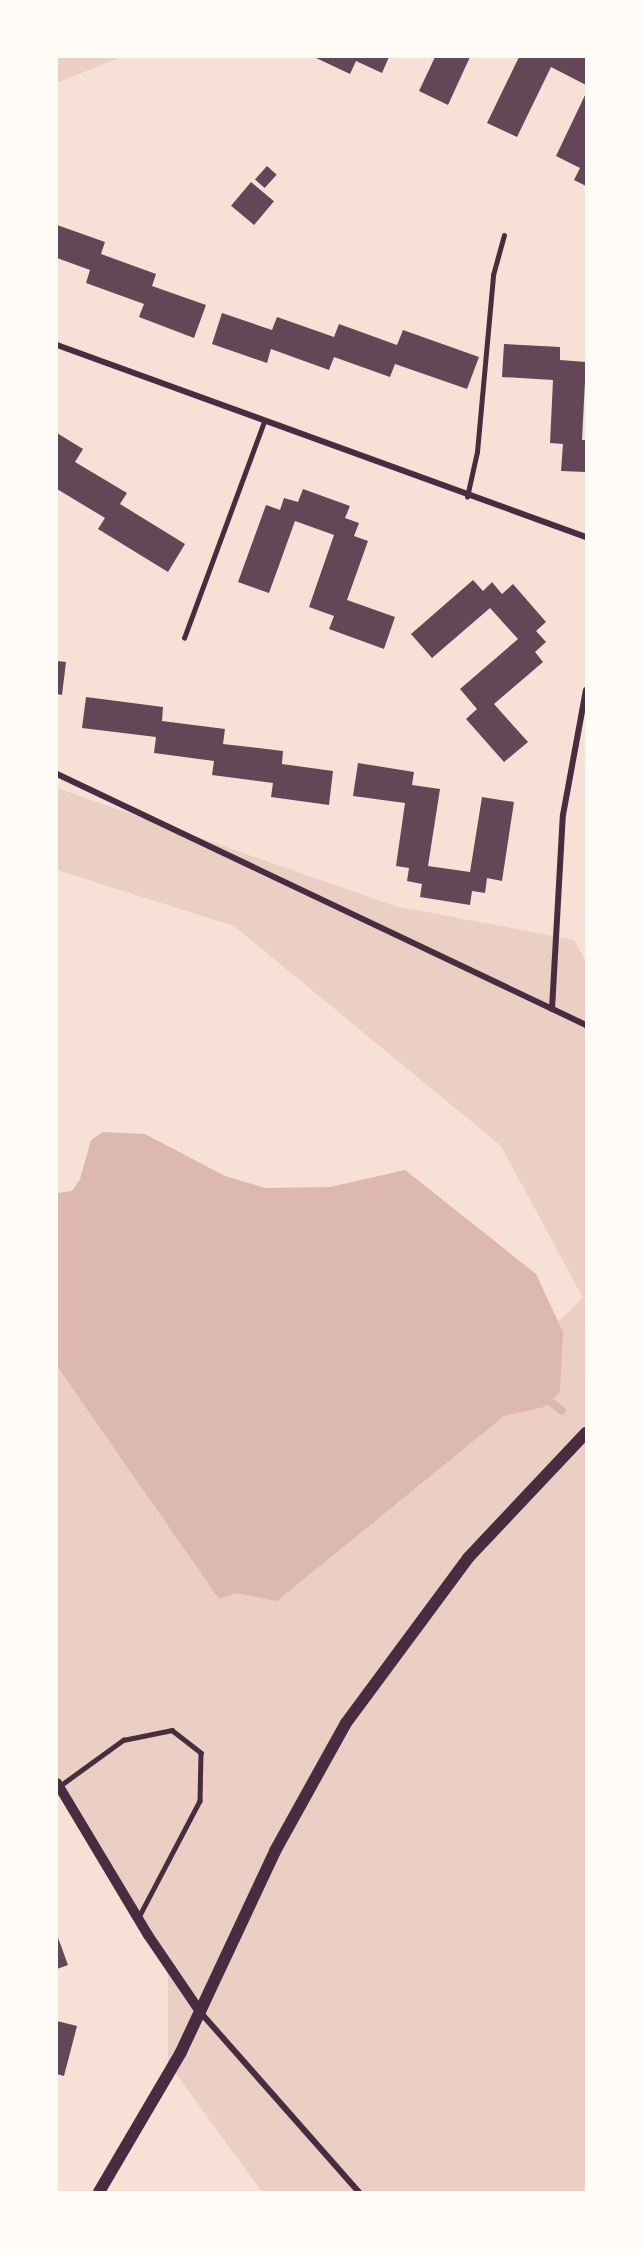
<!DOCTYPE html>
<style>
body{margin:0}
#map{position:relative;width:643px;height:2249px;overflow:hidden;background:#f7e1d7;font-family:Arial,sans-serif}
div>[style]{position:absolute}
.green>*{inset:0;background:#ebcfc5}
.water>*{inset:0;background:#dcb8b0}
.stream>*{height:8px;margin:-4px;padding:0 4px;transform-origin:4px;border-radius:4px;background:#dcb8b0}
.building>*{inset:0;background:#644757;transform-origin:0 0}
.service>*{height:4.5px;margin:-2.25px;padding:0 2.25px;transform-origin:2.25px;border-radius:2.25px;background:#4a2c40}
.minor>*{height:6px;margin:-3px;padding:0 3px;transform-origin:3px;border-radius:3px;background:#4a2c40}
.tertiary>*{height:10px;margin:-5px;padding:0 5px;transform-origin:5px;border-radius:5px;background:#4a2c40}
.secondary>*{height:12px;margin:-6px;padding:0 6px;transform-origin:6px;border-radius:6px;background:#4a2c40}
span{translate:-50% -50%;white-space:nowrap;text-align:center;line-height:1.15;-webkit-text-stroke:4.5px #fffaf5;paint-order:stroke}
.frame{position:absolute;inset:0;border:58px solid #fffaf5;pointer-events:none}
</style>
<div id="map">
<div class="green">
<i style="clip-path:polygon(57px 57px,121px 57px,57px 83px)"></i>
<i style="clip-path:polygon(57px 788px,395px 906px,574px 940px,586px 961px,586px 2192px,262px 2192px,168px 2063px,168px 1974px,57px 1780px,57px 1332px,414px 1459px,583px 1298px,501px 1146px,234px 926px,57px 870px)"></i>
</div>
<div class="water">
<i style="clip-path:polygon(103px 1132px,145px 1134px,225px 1176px,265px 1188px,330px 1187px,405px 1170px,536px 1274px,563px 1332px,560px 1392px,544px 1407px,504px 1416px,277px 1601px,235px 1593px,219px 1599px,57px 1366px,57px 1193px,72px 1191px,80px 1179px,91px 1140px)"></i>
</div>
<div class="stream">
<i style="left:543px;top:1396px;width:24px;rotate:38deg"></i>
</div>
<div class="building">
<i style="clip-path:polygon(314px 57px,389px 57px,382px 73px,356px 61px,350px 74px)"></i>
<i style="clip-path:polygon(435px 57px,470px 57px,448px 105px,419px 91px)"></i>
<i style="clip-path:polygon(519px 57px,586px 57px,586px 85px,551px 67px,517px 137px,487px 123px)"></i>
<i style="clip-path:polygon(586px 93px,586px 186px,574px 180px,580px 168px,556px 156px)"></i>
<i style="left:267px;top:166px;width:13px;height:18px;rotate:42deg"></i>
<i style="left:251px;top:182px;width:30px;height:31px;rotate:40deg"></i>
<i style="clip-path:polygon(57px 225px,105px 242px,101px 254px,156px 274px,152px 286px,206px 305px,194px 338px,139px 317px,144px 304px,86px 283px,90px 270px,57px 258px)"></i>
<i style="clip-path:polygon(222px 313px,272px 330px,277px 317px,334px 337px,339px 324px,397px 345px,403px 330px,479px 357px,467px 389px,395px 364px,390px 377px,334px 357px,329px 370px,271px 349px,267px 363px,212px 344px)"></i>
<i style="clip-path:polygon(504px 344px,560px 347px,560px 360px,586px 362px,582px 440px,586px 440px,586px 472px,561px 471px,563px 444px,550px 443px,553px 380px,502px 377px)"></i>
<i style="clip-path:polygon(57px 433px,83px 449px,75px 462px,127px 493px,120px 504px,185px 544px,168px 572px,98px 529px,105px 518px,57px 489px)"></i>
<i style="clip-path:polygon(303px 489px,350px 506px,345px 518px,359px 523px,354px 536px,368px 541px,347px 600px,395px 617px,384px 649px,329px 629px,334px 616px,309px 607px,334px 535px,295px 521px,269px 593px,238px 582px,266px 505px,280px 510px,284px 498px,298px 502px)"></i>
<i style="clip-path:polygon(473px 580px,483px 591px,492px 582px,502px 594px,513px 584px,546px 622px,536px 631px,546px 642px,535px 652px,543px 662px,494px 704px,528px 742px,504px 762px,466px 719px,477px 709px,460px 689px,518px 639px,490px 608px,432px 658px,411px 634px)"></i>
<i style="clip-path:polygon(57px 661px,66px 662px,62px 695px,57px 694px)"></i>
<i style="clip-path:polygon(86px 697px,163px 707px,162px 721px,225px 729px,223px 744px,283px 751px,282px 764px,333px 771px,329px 805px,271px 797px,273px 783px,212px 775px,214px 761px,154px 753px,156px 737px,82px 728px)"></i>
<i style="clip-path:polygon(358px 763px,414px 772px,412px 785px,440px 789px,428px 866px,470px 872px,482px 797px,514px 802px,502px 881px,487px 878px,485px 893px,472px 891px,470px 905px,420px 897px,422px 884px,407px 881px,409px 868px,396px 866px,405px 803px,353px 796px)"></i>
<i style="clip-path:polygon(57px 1935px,68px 1965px,57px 1969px)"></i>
<i style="clip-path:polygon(57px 2021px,77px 2026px,64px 2076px,57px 2074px)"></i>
</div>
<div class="service">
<i style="left:467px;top:497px;width:46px;rotate:-77.5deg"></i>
<i style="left:477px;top:452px;width:178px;rotate:-84.8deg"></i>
<i style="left:493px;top:275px;width:41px;rotate:-74.6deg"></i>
<i style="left:184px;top:638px;width:230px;rotate:-69.7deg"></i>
<i style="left:61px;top:1785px;width:77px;rotate:-36deg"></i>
<i style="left:123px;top:1740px;width:50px;rotate:-11.5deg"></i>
<i style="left:172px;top:1730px;width:37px;rotate:38deg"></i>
<i style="left:201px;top:1753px;width:48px;rotate:91.2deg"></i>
<i style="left:200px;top:1801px;width:131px;rotate:117.7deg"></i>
</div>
<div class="minor">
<i style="left:57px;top:345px;width:563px;rotate:19.95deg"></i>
<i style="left:57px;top:774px;width:586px;rotate:25.38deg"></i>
<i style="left:552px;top:1009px;width:194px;rotate:-86.8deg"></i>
<i style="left:563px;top:815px;width:127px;rotate:-79.6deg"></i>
<i style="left:201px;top:2013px;width:239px;rotate:48.6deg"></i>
</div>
<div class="tertiary">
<i style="left:57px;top:1783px;width:177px;rotate:59.1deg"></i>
<i style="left:148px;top:1935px;width:94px;rotate:55.8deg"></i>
</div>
<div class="secondary">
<i style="left:99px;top:2192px;width:162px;rotate:-59.6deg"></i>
<i style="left:181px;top:2052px;width:222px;rotate:-64.9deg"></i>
<i style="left:275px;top:1851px;width:146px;rotate:-61deg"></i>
<i style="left:346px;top:1723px;width:205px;rotate:-53.5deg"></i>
<i style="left:468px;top:1558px;width:172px;rotate:-46.7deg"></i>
</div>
<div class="frame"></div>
</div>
